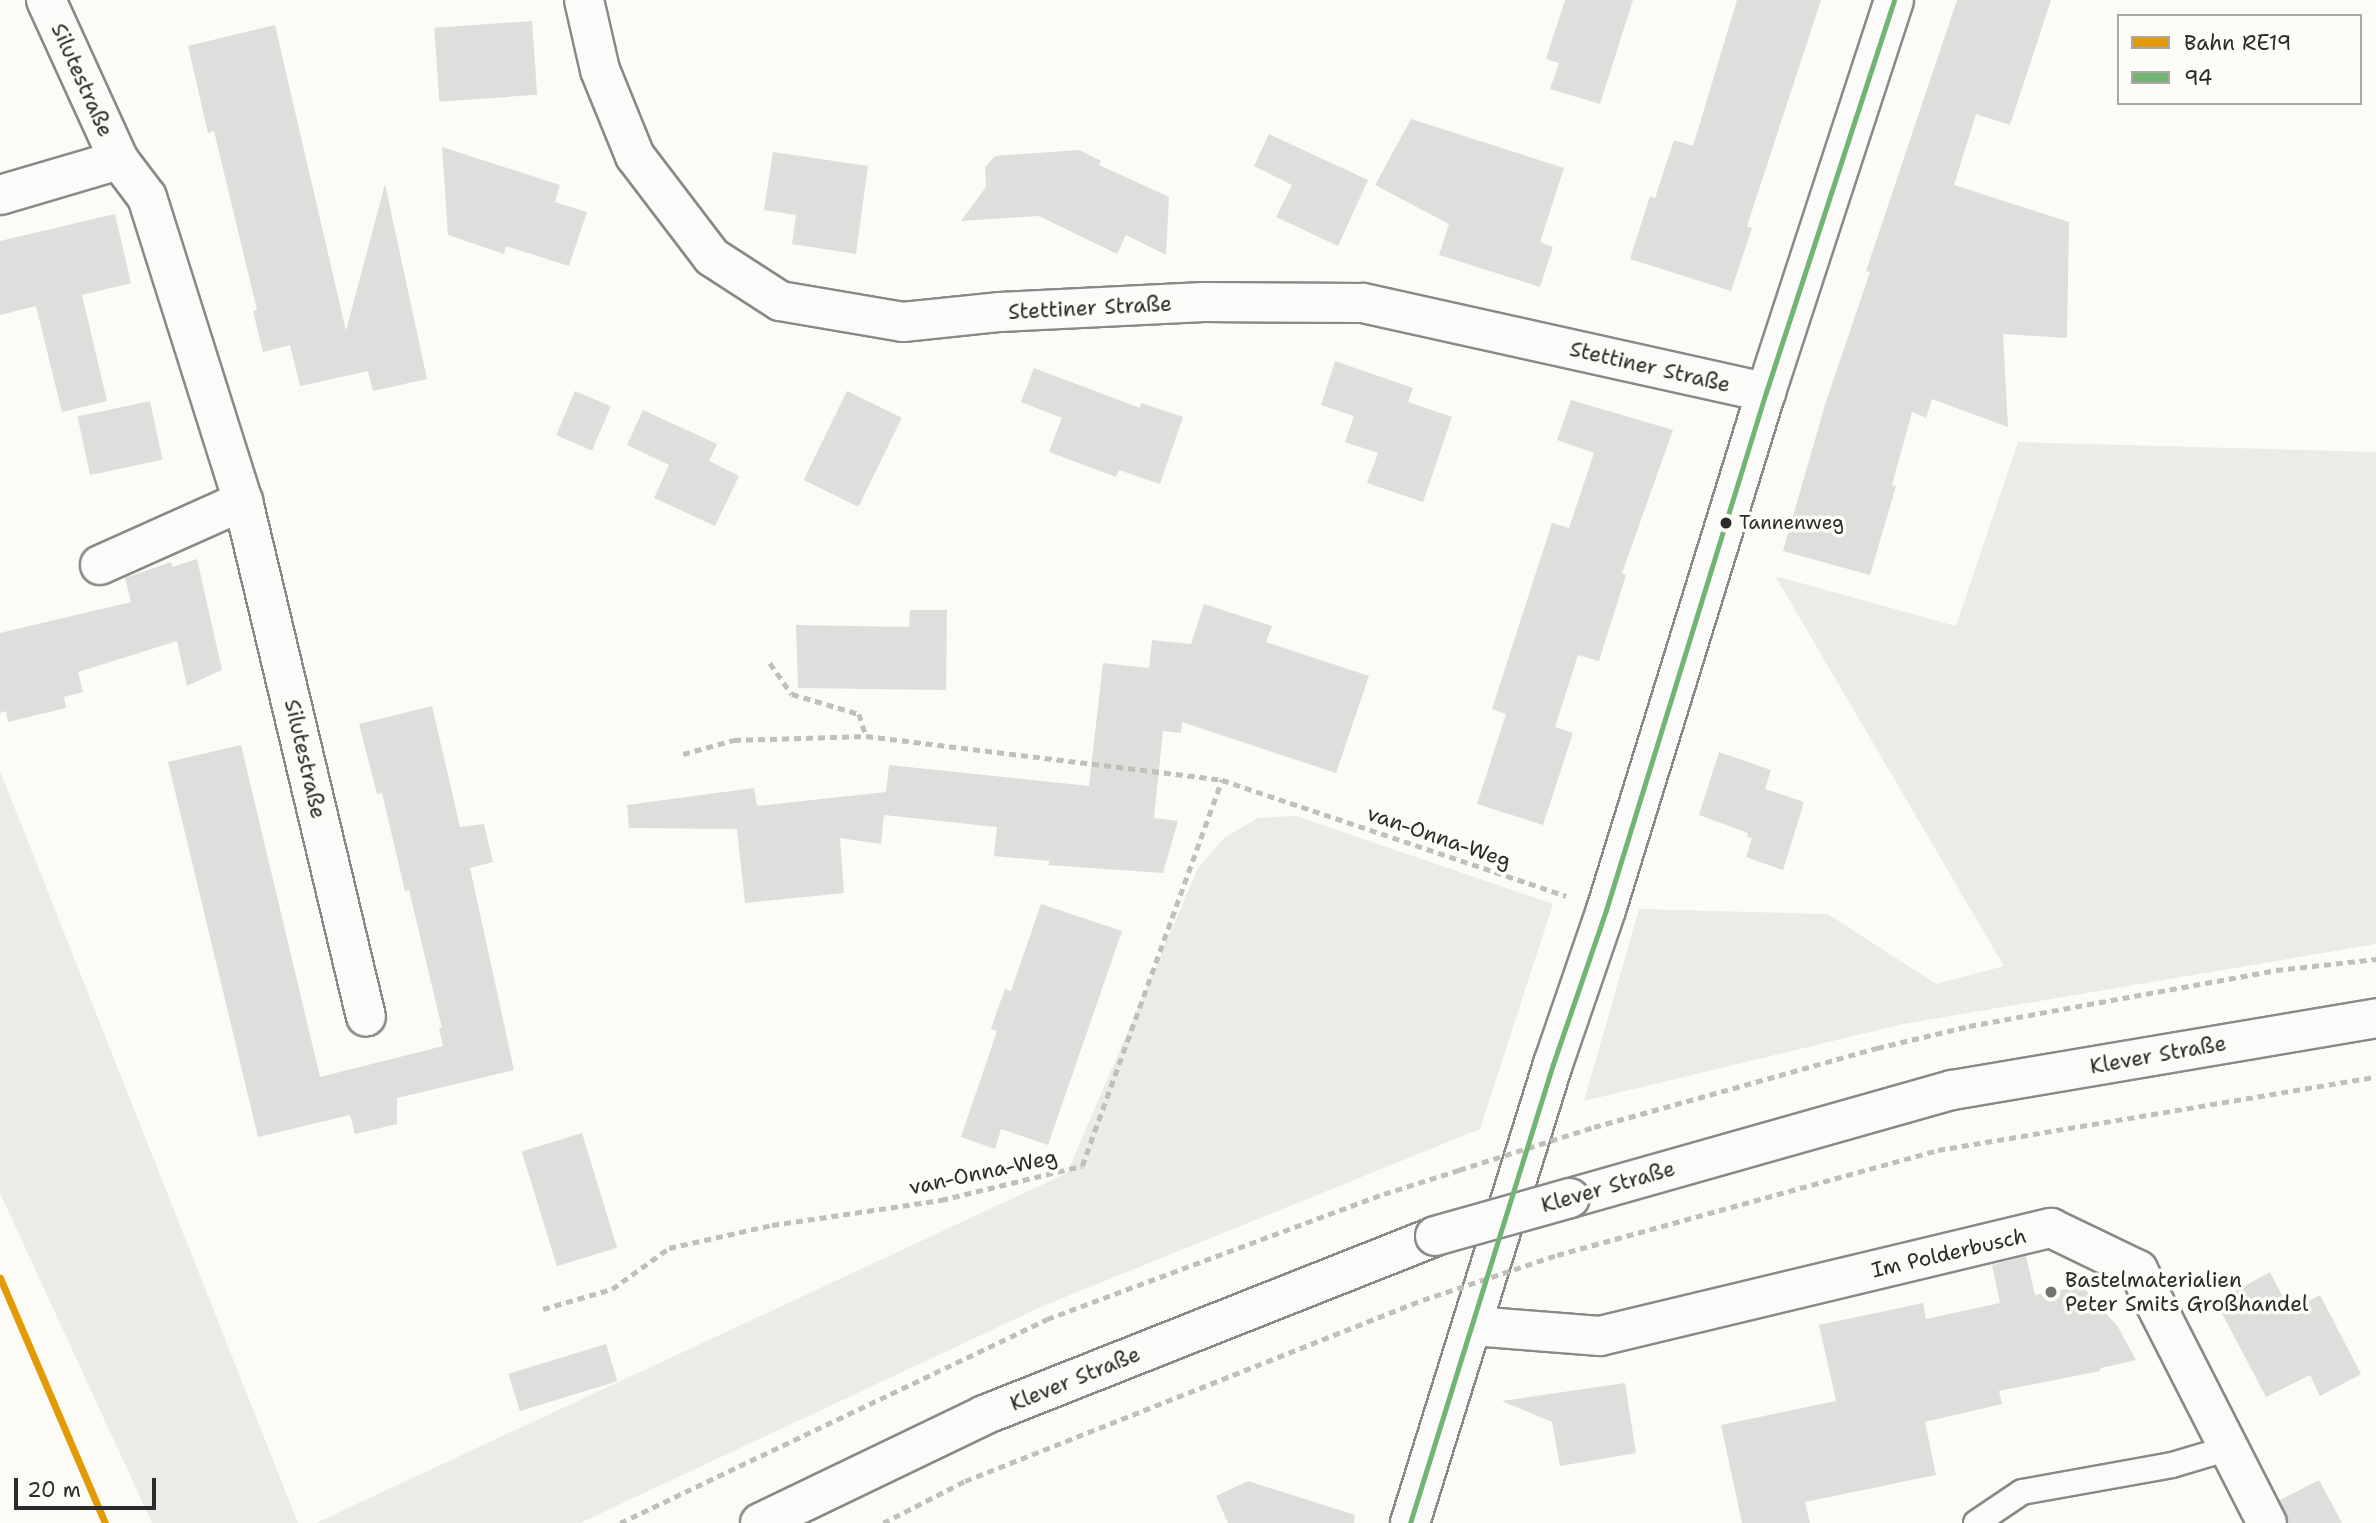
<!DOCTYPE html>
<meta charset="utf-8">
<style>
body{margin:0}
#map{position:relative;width:2376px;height:1523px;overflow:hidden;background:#fcfbf8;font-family:"Shantell Sans",sans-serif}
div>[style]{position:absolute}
.green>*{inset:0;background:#ecebe8}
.building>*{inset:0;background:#dfdedc;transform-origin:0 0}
.path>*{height:4.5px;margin-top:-2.25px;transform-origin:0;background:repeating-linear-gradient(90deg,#c0bfbc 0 7px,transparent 0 12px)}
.roads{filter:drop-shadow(2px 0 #898987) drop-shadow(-2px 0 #898987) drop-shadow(0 2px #898987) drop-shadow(0 -2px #898987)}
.service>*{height:24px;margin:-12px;padding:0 12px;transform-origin:12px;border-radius:12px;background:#fbfbf9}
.minor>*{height:38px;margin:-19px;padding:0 19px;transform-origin:19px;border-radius:19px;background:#fbfbf9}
.primary>*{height:38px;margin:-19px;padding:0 19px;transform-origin:19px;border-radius:19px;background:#fbfbf9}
.path-bridge>*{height:4.5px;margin-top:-2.25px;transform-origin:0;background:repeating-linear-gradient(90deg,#c0bfbc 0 7px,transparent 0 12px)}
.bridges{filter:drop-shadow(2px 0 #898987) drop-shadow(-2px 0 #898987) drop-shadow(0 2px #898987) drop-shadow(0 -2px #898987)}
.primary-bridge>*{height:38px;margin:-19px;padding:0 19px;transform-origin:19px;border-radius:19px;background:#fbfbf9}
.bus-1>*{height:5px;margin:-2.5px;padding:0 2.5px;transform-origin:2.5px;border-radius:2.5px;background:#72b472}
.rail-1>*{height:7px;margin:-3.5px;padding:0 3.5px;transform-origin:3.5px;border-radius:3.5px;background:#e39a04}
.dots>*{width:19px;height:19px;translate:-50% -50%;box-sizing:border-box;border:4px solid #fdfcf7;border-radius:50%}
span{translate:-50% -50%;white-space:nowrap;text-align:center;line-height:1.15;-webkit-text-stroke:7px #fdfcf7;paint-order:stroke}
.bus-label{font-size:19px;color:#2b2b2b}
.left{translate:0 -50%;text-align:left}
.street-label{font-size:21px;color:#2b2b2b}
.poi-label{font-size:21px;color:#2b2b2b}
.legend{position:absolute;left:2117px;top:14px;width:245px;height:91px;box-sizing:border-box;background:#fdfcf7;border:2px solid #a9a8a5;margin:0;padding:9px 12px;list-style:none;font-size:21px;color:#2b2b2b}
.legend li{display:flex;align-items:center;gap:14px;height:35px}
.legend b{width:35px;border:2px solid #a9a8a5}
.scale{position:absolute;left:14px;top:1478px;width:142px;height:32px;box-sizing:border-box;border:4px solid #2b2b2b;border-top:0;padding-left:9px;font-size:21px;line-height:24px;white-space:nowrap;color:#2b2b2b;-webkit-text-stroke:5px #fdfcf7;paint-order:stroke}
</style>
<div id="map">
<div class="green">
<i style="clip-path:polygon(2018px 442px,2376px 452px,2376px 944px,1903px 1024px,1584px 1101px,1639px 909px,1828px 914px,1936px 984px,2004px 966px,1775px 576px,1956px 626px)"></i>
<i style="clip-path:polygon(0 772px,2px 776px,298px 1523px,152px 1523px,0 1193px)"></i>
<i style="clip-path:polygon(1296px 816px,1553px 904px,1480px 1129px,1043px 1306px,580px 1523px,316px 1523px,1067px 1173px,1198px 868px,1225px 837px,1258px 818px)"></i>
</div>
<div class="building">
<i style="clip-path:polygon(1565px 0,1633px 0,1600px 104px,1550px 89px,1559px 63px,1546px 59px)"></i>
<i style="clip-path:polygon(1737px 0,1821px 0,1747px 226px,1752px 228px,1731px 291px,1630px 259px,1650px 196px,1655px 198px,1674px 140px,1693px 146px)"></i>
<i style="clip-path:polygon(1957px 0,2051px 0,2010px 125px,1976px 114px,1954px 185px,2069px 222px,2067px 338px,2003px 334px,2008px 427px,1932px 399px,1926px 418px,1912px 412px,1892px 485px,1896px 486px,1870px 575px,1783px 551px,1825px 405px,1870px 272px,1866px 271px)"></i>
<i style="left:532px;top:21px;width:74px;height:98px;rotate:86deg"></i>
<i style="clip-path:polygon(275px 25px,346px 331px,385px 184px,427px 379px,373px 391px,368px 371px,300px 386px,290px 345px,263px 352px,253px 311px,257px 310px,214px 131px,208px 133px,188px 46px)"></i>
<i style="clip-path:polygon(1411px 119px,1564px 168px,1540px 242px,1553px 247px,1540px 287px,1439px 255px,1449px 224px,1375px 185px)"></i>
<i style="clip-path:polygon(1269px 134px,1368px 180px,1338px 246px,1276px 217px,1292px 185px,1254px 166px)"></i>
<i style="clip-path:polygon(442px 147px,560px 185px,555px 202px,587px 212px,569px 266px,506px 246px,504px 254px,448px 235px)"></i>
<i style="clip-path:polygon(1079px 150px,1101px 161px,1099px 165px,1169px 197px,1166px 255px,1126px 235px,1117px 254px,1039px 216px,961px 221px,986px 187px,985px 167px,995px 156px)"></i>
<i style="clip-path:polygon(773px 152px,868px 166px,856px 254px,792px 244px,796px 215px,764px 210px)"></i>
<i style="clip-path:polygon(115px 214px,131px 283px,82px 295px,107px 401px,62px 412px,36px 306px,0 315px,0 241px)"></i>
<i style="clip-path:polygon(1335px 361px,1413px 388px,1408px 402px,1452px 417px,1423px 502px,1367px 483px,1378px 453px,1345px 442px,1354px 416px,1321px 405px)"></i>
<i style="clip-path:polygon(1034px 368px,1140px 408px,1141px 403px,1183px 417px,1160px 484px,1119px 470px,1116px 477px,1049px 452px,1062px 418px,1021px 402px)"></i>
<i style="left:575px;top:391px;width:39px;height:48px;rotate:23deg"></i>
<i style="left:847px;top:391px;width:61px;height:99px;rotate:26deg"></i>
<i style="clip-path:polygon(1571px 400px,1673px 430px,1622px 573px,1626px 575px,1599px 661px,1578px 655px,1555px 727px,1573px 733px,1543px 825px,1477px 804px,1506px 714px,1492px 709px,1552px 523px,1569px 528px,1594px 453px,1557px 440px)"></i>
<i style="left:150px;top:401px;width:60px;height:74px;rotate:78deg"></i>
<i style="clip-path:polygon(643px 410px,717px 444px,709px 461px,739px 476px,715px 526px,654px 498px,669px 465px,627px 445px)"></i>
<i style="clip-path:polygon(197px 559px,222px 670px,187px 686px,177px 641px,78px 672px,83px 692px,64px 697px,66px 708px,8px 722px,6px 711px,0 713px,0 633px,131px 602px,125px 578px,171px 562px,172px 567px)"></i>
<i style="clip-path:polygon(1204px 604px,1272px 626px,1266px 642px,1369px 676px,1336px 773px,1182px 722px,1181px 733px,1163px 731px,1154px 818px,1178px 821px,1163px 873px,1048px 865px,1050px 861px,994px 856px,997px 827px,884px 815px,881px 844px,840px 838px,844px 893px,745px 903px,737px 829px,629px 828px,627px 805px,754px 788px,757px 806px,886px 792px,889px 765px,1089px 786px,1103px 663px,1149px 668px,1152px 640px,1191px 644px)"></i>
<i style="clip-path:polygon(910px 610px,947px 610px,946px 690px,798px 688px,796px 625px,909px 627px)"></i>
<i style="clip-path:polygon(432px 706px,460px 827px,484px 824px,493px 862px,470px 868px,514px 1070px,397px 1098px,397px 1124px,355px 1134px,350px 1115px,258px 1137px,168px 762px,241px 745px,320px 1077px,443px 1046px,439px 1028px,442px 1028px,409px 890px,405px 891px,382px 793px,377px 794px,359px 724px)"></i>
<i style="clip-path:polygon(1719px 752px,1771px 770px,1765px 789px,1804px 802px,1783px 870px,1746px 857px,1752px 838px,1747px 837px,1748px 833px,1699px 815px)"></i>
<i style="clip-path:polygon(1041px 904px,1122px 931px,1048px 1145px,1001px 1129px,995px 1149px,961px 1137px,997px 1031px,991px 1029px,998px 1008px,1005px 989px,1011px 991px)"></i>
<i style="left:582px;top:1133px;width:120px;height:63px;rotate:73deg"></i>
<i style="clip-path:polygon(2026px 1256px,2035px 1295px,2082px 1286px,2118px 1327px,2136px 1360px,2101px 1368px,2100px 1371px,1999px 1391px,2002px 1404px,1925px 1422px,1936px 1475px,1805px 1502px,1810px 1523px,1742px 1523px,1721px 1425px,1836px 1401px,1819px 1325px,1923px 1303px,1926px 1319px,2000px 1303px,1992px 1265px)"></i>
<i style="clip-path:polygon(2270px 1272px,2290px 1311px,2320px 1295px,2361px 1374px,2320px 1396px,2310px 1375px,2266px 1397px,2216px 1302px)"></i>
<i style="left:606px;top:1344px;width:39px;height:102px;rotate:73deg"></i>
<i style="clip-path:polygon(1625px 1383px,1636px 1453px,1560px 1466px,1552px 1422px,1502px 1401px)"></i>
<i style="clip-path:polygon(2319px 1480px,2342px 1523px,2289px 1523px,2280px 1500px)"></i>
<i style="clip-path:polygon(1248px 1481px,1355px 1515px,1354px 1523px,1228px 1523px,1216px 1496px)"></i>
</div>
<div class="path">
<i style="left:770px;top:663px;width:38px;rotate:55deg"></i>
<i style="left:792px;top:694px;width:70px;rotate:16.6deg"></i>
<i style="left:859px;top:714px;width:23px;rotate:72deg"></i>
<i style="left:683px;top:754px;width:53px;rotate:-15.4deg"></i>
<i style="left:734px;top:740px;width:132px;rotate:-1.7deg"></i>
<i style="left:866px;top:736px;width:359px;rotate:7deg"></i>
<i style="left:1222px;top:780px;width:363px;rotate:18.6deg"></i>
<i style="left:1594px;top:1127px;width:294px;rotate:-15.6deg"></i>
<i style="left:1877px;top:1048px;width:95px;rotate:-13.4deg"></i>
<i style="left:1969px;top:1026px;width:312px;rotate:-10.3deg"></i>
<i style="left:2276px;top:970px;width:101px;rotate:-6.3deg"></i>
<i style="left:1557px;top:1255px;width:395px;rotate:-15.4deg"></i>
<i style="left:1938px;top:1150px;width:444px;rotate:-9.5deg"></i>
<i style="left:543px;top:1309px;width:72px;rotate:-16.2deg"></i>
<i style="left:612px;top:1289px;width:70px;rotate:-35.7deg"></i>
<i style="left:669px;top:1248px;width:106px;rotate:-12.6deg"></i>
<i style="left:772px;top:1225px;width:171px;rotate:-8.4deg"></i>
<i style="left:941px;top:1200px;width:145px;rotate:-13.6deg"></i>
<i style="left:1082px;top:1166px;width:411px;rotate:-70.1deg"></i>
<i style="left:620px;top:1523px;width:473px;rotate:-25.5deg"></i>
<i style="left:1047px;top:1319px;width:359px;rotate:-20.4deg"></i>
<i style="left:1384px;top:1194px;width:79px;rotate:-17.7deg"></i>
<i style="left:883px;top:1523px;width:92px;rotate:-27.1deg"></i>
<i style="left:965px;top:1481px;width:492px;rotate:-21.6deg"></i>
</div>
<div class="roads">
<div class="service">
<i style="left:1976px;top:1523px;width:55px;rotate:-34deg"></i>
<i style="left:2022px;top:1492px;width:152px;rotate:-10.2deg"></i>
<i style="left:2172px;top:1465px;width:59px;rotate:-16.6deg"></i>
</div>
<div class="minor">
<i style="left:46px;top:0;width:176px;rotate:65.5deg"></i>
<i style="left:119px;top:160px;width:46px;rotate:52.9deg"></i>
<i style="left:147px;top:197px;width:319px;rotate:72.5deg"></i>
<i style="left:243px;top:501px;width:530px;rotate:76.59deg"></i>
<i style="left:584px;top:0;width:72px;rotate:77.1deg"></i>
<i style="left:600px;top:70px;width:93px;rotate:67.9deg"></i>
<i style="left:635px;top:156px;width:127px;rotate:52.7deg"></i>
<i style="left:712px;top:257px;width:81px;rotate:32.9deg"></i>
<i style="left:780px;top:301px;width:125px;rotate:9.7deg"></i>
<i style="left:903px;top:322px;width:98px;rotate:-5.9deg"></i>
<i style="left:1000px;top:312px;width:204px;rotate:-2.8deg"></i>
<i style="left:1204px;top:302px;width:159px;rotate:0.4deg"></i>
<i style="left:1363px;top:303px;width:413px;rotate:12.5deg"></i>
<i style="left:0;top:195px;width:124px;rotate:-16.4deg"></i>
<i style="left:100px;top:565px;width:157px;rotate:-24.1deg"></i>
<i style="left:1473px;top:1326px;width:127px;rotate:4.5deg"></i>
<i style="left:1600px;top:1336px;width:464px;rotate:-13.5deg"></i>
<i style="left:2051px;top:1228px;width:97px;rotate:25.8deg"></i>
<i style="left:2138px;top:1270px;width:284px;rotate:63deg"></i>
<i style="left:1410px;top:1523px;width:481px;rotate:-72.7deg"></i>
<i style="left:1553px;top:1064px;width:163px;rotate:-71deg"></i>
<i style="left:1606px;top:910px;width:542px;rotate:-72.84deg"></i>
<i style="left:1766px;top:392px;width:412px;rotate:-71.9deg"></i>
</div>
<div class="primary">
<i style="left:1570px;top:1198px;width:397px;rotate:-15.8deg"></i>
<i style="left:1952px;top:1090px;width:430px;rotate:-9.6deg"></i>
<i style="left:760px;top:1523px;width:249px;rotate:-25.7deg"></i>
<i style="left:984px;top:1415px;width:485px;rotate:-21.6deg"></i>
</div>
</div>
<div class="path-bridge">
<i style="left:1459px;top:1170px;width:142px;rotate:-17.7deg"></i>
<i style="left:1423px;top:1300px;width:141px;rotate:-18.6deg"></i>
</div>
<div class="bridges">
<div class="primary-bridge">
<i style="left:1435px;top:1236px;width:140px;rotate:-15.7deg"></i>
</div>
</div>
<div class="bus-1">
<i style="left:1410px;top:1523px;width:481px;rotate:-72.7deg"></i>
<i style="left:1553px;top:1064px;width:163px;rotate:-71deg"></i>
<i style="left:1606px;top:910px;width:542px;rotate:-72.84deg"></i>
<i style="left:1766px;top:392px;width:412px;rotate:-71.9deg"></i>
</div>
<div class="rail-1">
<i style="left:0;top:1278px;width:267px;rotate:66.8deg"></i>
</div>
<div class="dots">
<i style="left:1726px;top:523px;background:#2b2b2b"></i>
<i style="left:2051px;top:1292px;background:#747473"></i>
</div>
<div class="bus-label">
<span class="left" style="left:1739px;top:523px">Tannenweg</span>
</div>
<div class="street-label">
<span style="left:82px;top:80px;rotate:66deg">Silutestraße</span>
<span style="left:1090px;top:308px;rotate:-3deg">Stettiner Straße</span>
<span style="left:1650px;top:367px;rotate:13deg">Stettiner Straße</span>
<span style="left:305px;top:759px;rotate:77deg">Silutestraße</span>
<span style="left:1439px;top:837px;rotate:19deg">van-Onna-Weg</span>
<span style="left:2158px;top:1055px;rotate:-10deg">Klever Straße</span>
<span style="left:983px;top:1172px;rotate:-12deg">van-Onna-Weg</span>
<span style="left:1608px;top:1187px;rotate:-16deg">Klever Straße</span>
<span style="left:1949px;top:1253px;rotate:-13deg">Im Polderbusch</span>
<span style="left:1075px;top:1379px;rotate:-22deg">Klever Straße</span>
</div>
<div class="poi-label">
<span class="left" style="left:2065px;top:1292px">Bastelmaterialien<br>Peter Smits Großhandel</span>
</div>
<ul class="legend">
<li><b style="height:9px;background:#e39a04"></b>Bahn RE19</li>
<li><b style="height:9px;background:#72b472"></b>94</li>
</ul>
<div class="scale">20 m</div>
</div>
